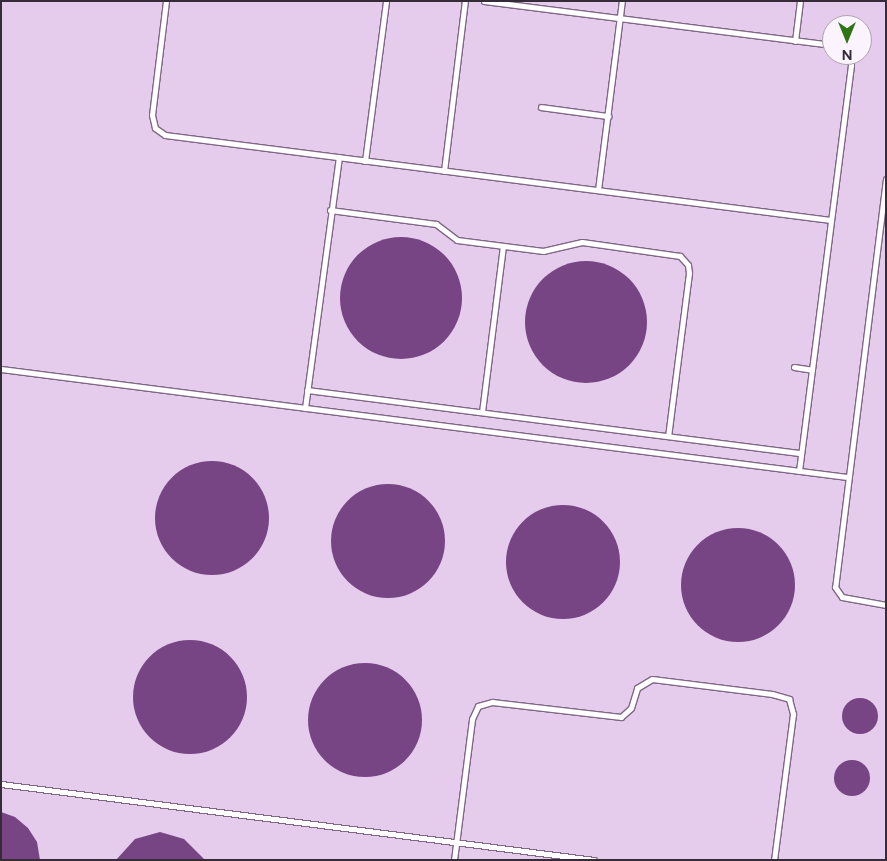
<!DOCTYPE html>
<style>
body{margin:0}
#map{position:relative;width:887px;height:861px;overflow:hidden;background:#e5cbec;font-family:Figtree,sans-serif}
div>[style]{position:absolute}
.building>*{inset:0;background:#774584}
.round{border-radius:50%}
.roads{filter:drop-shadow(1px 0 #7f6785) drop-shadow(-1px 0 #7f6785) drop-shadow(0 1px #7f6785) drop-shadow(0 -1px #7f6785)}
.lane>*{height:5px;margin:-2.5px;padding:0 2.5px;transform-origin:2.5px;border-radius:2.5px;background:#fff}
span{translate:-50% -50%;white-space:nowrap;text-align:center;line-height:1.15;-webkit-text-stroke:5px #fbf3fd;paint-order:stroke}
.frame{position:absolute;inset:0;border:2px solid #362c39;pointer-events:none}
.north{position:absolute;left:822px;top:15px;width:50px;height:50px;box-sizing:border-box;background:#fbf3fd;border:1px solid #aca3af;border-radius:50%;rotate:180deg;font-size:14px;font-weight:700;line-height:20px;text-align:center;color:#362c39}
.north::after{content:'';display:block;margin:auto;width:18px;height:22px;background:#2f7414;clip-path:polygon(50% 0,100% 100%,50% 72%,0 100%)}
</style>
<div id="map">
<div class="building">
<i class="round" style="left:340px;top:237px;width:122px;height:122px"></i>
<i class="round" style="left:525px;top:261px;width:122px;height:122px"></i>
<i class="round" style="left:155px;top:461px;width:114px;height:114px"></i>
<i class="round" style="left:331px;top:484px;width:114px;height:114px"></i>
<i class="round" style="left:506px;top:505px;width:114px;height:114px"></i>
<i class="round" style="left:681px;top:528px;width:114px;height:114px"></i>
<i class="round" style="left:133px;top:640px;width:114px;height:114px"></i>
<i class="round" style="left:308px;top:663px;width:114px;height:114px"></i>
<i class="round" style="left:842px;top:698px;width:36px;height:36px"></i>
<i class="round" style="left:834px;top:760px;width:36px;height:36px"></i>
<i style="clip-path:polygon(1px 812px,15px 817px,28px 828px,37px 842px,40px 860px,1px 860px)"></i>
<i style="clip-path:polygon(160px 832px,184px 839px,205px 860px,116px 860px,135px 839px)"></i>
</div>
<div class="roads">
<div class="lane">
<i style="left:166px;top:1px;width:115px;rotate:97deg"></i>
<i style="left:152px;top:115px;width:13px;rotate:77deg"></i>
<i style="left:155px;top:128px;width:12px;rotate:35deg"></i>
<i style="left:165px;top:135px;width:671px;rotate:7.27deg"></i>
<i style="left:484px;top:1px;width:351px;rotate:7.2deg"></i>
<i style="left:795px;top:41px;width:40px;rotate:-82.9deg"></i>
<i style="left:541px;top:107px;width:68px;rotate:7.7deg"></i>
<i style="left:362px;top:160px;width:3px;rotate:18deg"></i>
<i style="left:365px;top:161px;width:161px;rotate:-82.5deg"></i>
<i style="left:444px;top:171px;width:171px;rotate:-83deg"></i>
<i style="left:886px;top:179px;width:411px;rotate:97.1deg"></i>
<i style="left:835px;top:587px;width:12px;rotate:55deg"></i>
<i style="left:842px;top:597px;width:45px;rotate:10.3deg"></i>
<i style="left:598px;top:190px;width:191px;rotate:-82.8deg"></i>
<i style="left:330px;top:210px;width:107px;rotate:7.5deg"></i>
<i style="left:436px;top:224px;width:26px;rotate:37deg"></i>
<i style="left:457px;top:240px;width:87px;rotate:7.3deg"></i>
<i style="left:543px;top:251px;width:40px;rotate:-13deg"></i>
<i style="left:582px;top:242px;width:99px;rotate:8.1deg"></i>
<i style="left:680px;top:256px;width:12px;rotate:48deg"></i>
<i style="left:688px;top:265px;width:8px;rotate:83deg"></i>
<i style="left:689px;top:273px;width:164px;rotate:97.3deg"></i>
<i style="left:794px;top:367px;width:18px;rotate:9deg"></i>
<i style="left:1px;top:369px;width:853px;rotate:7.28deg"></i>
<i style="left:307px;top:390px;width:498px;rotate:7.3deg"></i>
<i style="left:305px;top:408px;width:253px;rotate:-82.3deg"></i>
<i style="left:482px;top:412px;width:167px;rotate:-82.8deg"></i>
<i style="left:799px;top:471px;width:409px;rotate:-82.7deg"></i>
<i style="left:851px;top:65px;width:10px;rotate:-101deg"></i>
<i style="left:1px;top:784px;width:598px;rotate:7.3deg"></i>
<i style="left:454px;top:860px;width:142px;rotate:-82.7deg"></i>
<i style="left:472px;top:719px;width:14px;rotate:-65deg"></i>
<i style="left:478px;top:706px;width:15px;rotate:-16deg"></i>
<i style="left:492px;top:702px;width:130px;rotate:6.6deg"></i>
<i style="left:621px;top:717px;width:13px;rotate:-42deg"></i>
<i style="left:631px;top:708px;width:21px;rotate:-73deg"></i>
<i style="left:637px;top:688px;width:17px;rotate:-31deg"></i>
<i style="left:652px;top:679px;width:121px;rotate:7.1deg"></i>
<i style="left:772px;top:694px;width:18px;rotate:16deg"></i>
<i style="left:789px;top:699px;width:16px;rotate:75deg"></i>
<i style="left:793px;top:714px;width:147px;rotate:97.4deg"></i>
</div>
</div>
<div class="frame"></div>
<div class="north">N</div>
</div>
